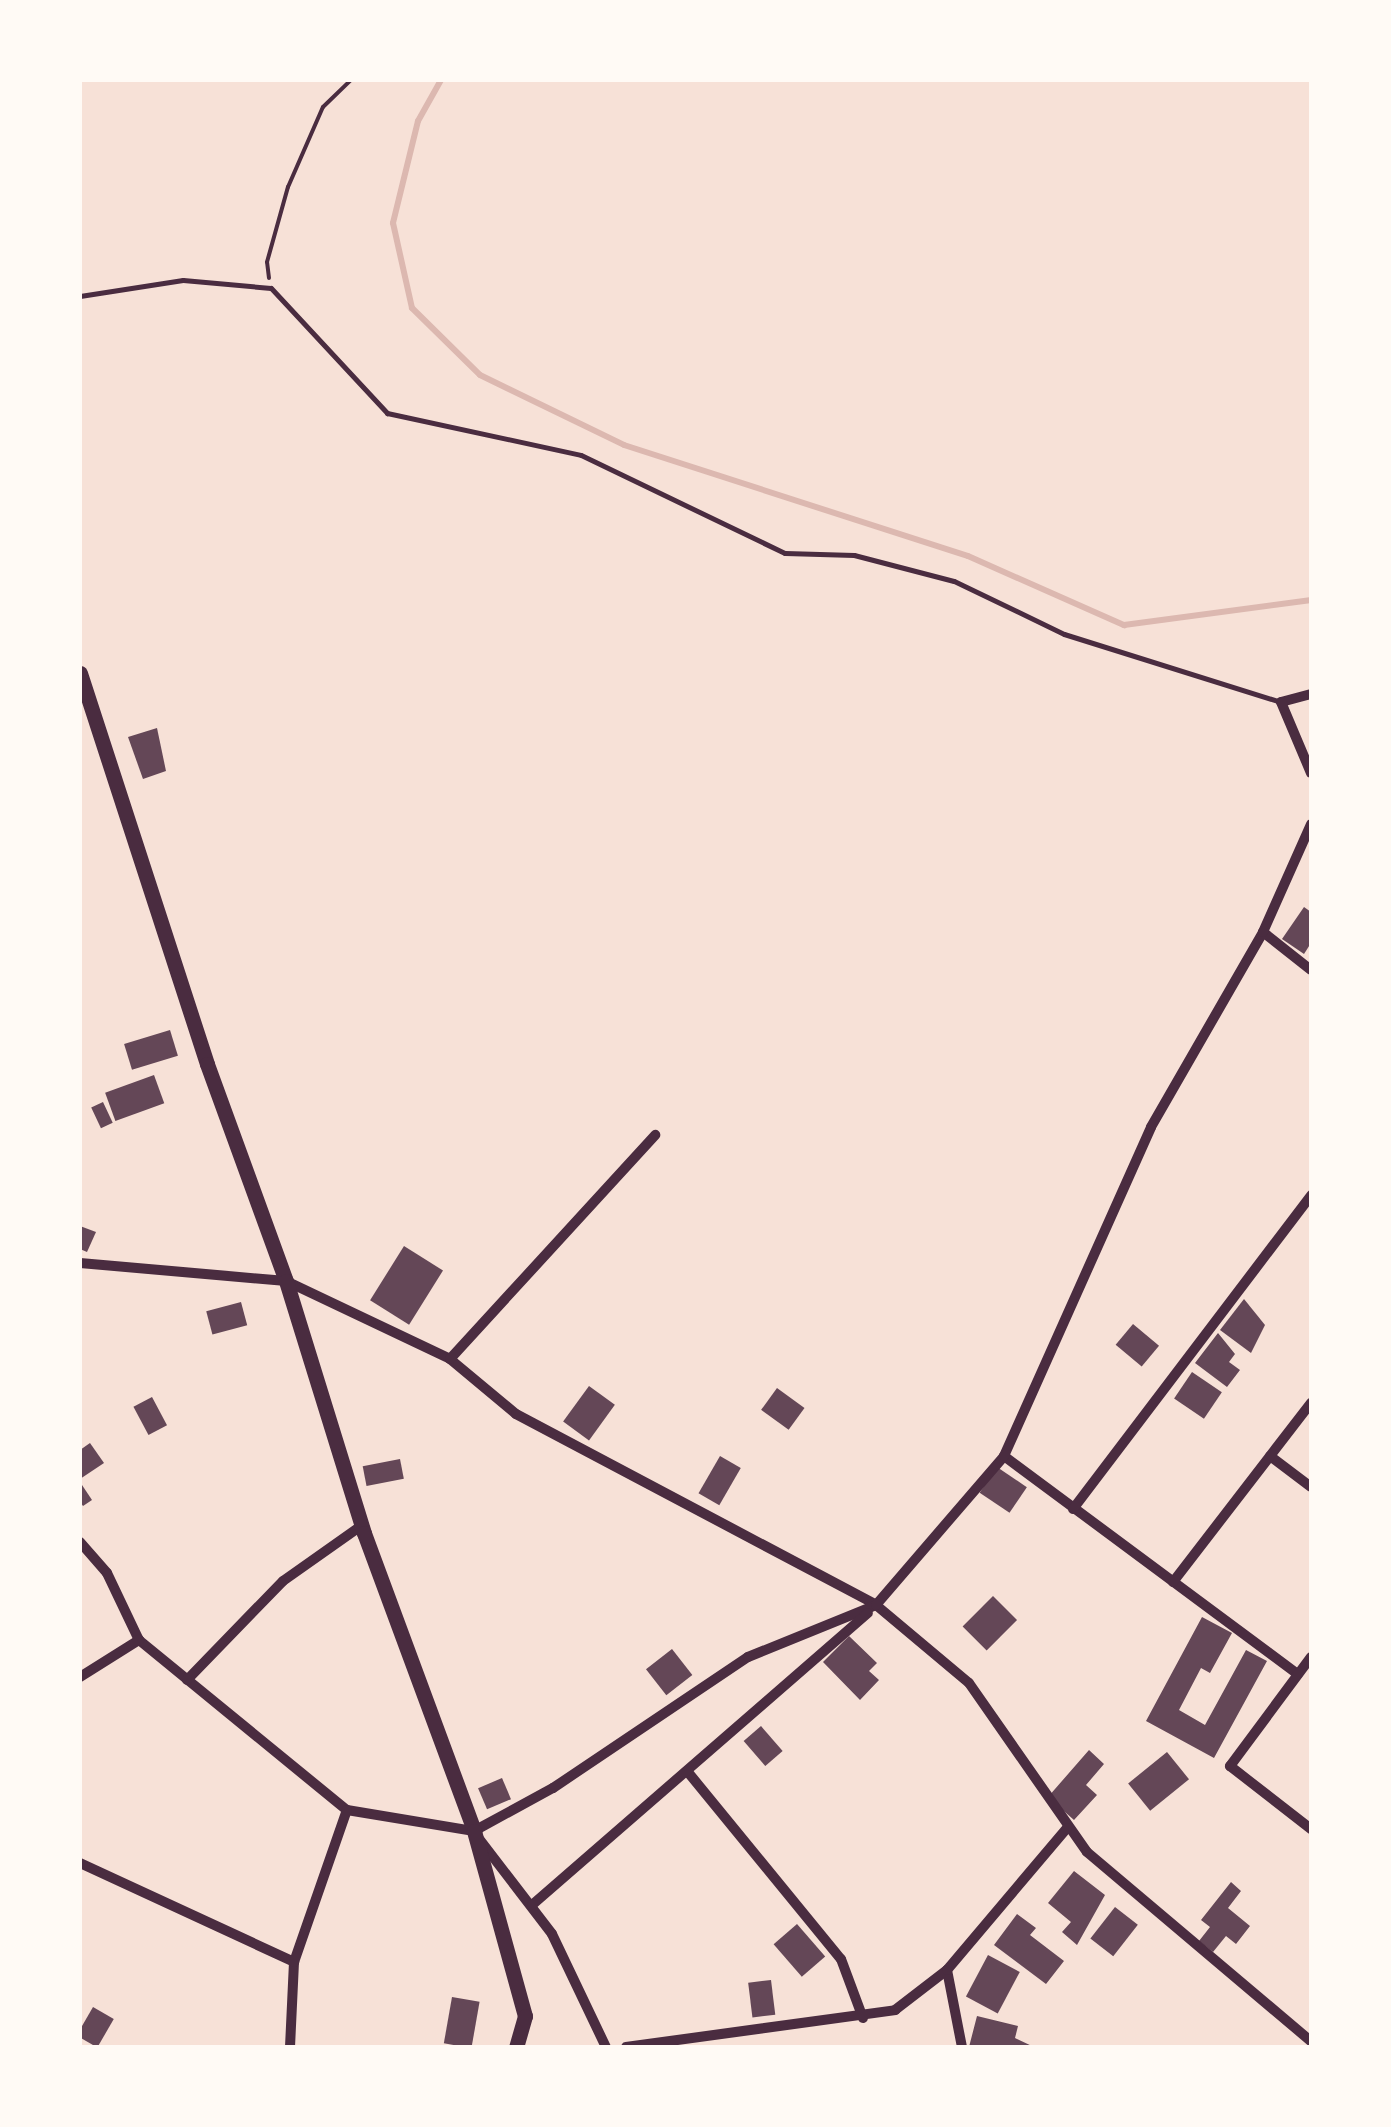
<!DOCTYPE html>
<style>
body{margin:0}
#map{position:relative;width:1391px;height:2127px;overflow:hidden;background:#f7e1d7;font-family:"DM Sans",sans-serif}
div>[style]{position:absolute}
.stream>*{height:6px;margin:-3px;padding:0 3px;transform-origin:3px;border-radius:3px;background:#dcb8b0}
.building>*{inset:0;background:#644757;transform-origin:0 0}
.path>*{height:4px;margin:-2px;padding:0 2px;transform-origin:2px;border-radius:2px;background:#4a2c40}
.service>*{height:5px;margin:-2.5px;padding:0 2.5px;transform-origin:2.5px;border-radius:2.5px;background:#4a2c40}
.minor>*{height:10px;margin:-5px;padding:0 5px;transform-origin:5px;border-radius:5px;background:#4a2c40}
.secondary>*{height:15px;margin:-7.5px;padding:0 7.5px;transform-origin:7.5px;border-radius:7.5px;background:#4a2c40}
span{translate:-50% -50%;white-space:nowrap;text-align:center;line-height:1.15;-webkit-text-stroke:8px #fffaf5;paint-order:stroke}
.frame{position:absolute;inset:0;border:82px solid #fffaf5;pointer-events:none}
</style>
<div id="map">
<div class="stream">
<i style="left:441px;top:80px;width:47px;rotate:119.3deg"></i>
<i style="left:418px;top:121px;width:105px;rotate:103.8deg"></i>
<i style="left:393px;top:223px;width:87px;rotate:77.4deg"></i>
<i style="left:412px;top:308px;width:95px;rotate:44.6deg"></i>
<i style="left:480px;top:375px;width:160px;rotate:25.9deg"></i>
<i style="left:624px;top:445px;width:361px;rotate:17.9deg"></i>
<i style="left:968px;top:556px;width:171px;rotate:23.9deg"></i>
<i style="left:1124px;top:625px;width:189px;rotate:-7.6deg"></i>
</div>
<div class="building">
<i style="clip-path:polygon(157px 728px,166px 771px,143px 779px,128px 737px)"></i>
<i style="clip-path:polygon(1304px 907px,1311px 912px,1311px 943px,1304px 954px,1282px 939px)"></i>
<i style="left:170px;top:1030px;width:27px;height:48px;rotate:73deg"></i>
<i style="left:154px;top:1075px;width:30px;height:52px;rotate:70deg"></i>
<i style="left:103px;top:1102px;width:23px;height:13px;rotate:65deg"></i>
<i style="clip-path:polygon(80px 1226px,96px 1232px,87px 1252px,80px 1249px)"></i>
<i style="left:404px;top:1246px;width:46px;height:64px;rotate:32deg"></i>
<i style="clip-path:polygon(1244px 1299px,1265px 1325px,1251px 1353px,1220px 1330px)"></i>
<i style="left:241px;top:1302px;width:24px;height:36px;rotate:75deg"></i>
<i style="left:1133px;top:1324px;width:34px;height:27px;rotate:40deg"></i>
<i style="clip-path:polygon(1218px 1333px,1235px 1354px,1229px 1362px,1240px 1370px,1227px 1387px,1195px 1363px)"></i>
<i style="left:1192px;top:1372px;width:36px;height:32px;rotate:34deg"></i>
<i style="left:589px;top:1386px;width:32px;height:44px;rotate:36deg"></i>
<i style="left:777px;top:1388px;width:34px;height:27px;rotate:36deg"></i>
<i style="left:152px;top:1397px;width:32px;height:21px;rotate:62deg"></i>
<i style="clip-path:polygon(90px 1443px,104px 1463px,80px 1479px,80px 1450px)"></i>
<i style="left:720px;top:1456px;width:24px;height:43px;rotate:30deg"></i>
<i style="left:400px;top:1459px;width:20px;height:38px;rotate:79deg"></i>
<i style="left:997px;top:1467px;width:36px;height:31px;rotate:34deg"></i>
<i style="clip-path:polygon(80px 1482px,92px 1500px,83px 1506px,80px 1502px)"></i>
<i style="left:993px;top:1596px;width:34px;height:43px;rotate:45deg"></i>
<i style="clip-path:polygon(1202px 1617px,1232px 1633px,1210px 1673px,1201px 1668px,1179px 1710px,1205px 1725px,1246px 1650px,1267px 1661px,1214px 1758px,1146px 1721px)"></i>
<i style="clip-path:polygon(849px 1636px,877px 1663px,869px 1671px,879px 1680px,860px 1700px,823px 1662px)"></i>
<i style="left:672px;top:1649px;width:33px;height:33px;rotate:52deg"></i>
<i style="left:761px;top:1726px;width:33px;height:23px;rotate:49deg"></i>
<i style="clip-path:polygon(1089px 1750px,1104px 1764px,1086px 1785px,1097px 1795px,1074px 1820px,1048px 1797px)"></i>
<i style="left:1167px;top:1752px;width:35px;height:50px;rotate:51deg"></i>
<i style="left:502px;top:1778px;width:23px;height:26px;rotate:67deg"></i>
<i style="clip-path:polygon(1074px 1871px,1105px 1895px,1077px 1945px,1062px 1932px,1071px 1922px,1048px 1903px)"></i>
<i style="clip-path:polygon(1231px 1882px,1241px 1891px,1228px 1908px,1250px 1926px,1236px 1944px,1226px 1936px,1213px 1952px,1199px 1941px,1210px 1927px,1201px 1920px)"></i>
<i style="left:1115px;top:1907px;width:29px;height:40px;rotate:38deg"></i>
<i style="clip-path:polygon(1017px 1914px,1036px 1928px,1030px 1935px,1064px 1961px,1046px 1984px,994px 1945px)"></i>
<i style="left:797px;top:1924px;width:43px;height:31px;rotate:49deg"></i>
<i style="left:988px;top:1955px;width:36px;height:47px;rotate:28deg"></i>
<i style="left:771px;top:1980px;width:35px;height:23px;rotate:83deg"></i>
<i style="left:452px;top:1997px;width:28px;height:47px;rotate:10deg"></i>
<i style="left:93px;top:2007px;width:24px;height:33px;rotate:30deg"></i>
<i style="clip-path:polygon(977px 2016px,1018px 2026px,1015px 2038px,1034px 2047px,969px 2047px)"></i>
</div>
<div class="path">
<i style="left:269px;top:278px;width:16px;rotate:-97deg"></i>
<i style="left:267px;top:262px;width:78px;rotate:-74.4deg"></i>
<i style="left:288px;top:187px;width:87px;rotate:-66.4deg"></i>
<i style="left:323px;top:107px;width:39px;rotate:-44deg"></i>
</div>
<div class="service">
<i style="left:80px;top:296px;width:104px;rotate:-8.8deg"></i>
<i style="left:183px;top:280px;width:88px;rotate:5.2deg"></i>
<i style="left:271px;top:288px;width:171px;rotate:47.1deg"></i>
<i style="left:387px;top:413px;width:198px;rotate:12.2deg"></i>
<i style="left:581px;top:455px;width:226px;rotate:25.7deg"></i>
<i style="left:785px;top:553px;width:69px;rotate:1.7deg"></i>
<i style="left:854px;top:555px;width:103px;rotate:14.6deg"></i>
<i style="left:954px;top:581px;width:122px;rotate:25.7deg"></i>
<i style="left:1064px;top:634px;width:227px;rotate:17.4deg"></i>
</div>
<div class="minor">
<i style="left:1311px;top:694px;width:31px;rotate:165deg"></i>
<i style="left:1281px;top:702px;width:77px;rotate:67.1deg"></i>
<i style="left:1263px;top:932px;width:61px;rotate:38.4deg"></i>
<i style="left:80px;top:1263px;width:207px;rotate:5deg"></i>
<i style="left:286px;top:1281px;width:182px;rotate:25.4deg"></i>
<i style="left:450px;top:1359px;width:86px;rotate:39.8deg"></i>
<i style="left:516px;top:1414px;width:408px;rotate:27.9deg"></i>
<i style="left:876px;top:1605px;width:121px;rotate:40deg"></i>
<i style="left:969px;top:1683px;width:206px;rotate:55.1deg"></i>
<i style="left:1087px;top:1852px;width:293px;rotate:40.2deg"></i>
<i style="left:450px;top:1359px;width:304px;rotate:-47.5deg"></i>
<i style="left:1004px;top:1456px;width:366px;rotate:36.6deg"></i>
<i style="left:1270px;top:1456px;width:51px;rotate:37.1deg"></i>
<i style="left:1073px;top:1509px;width:394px;rotate:-52.8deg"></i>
<i style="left:80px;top:1542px;width:41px;rotate:48.9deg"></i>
<i style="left:107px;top:1573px;width:74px;rotate:64.5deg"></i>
<i style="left:139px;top:1640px;width:269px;rotate:39.3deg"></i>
<i style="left:347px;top:1810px;width:129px;rotate:9.4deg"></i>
<i style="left:1173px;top:1582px;width:226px;rotate:-52.4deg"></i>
<i style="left:1311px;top:1657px;width:136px;rotate:126.6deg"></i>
<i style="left:1230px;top:1766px;width:103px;rotate:37.9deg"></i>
<i style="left:80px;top:1677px;width:70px;rotate:-32.1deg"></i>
<i style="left:187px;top:1680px;width:138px;rotate:-45.9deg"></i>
<i style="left:283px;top:1581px;width:95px;rotate:-35.2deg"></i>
<i style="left:687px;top:1771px;width:243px;rotate:50.7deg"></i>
<i style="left:841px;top:1959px;width:63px;rotate:69.6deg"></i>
<i style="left:474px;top:1831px;width:90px;rotate:-28.6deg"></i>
<i style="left:553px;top:1788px;width:235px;rotate:-33.9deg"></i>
<i style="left:748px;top:1657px;width:138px;rotate:-22.1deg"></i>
<i style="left:876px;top:1605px;width:196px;rotate:-49.3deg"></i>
<i style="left:1004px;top:1456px;width:360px;rotate:-65.9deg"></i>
<i style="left:1151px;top:1127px;width:225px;rotate:-60.1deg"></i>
<i style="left:1263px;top:932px;width:118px;rotate:-66deg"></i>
<i style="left:480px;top:1840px;width:118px;rotate:52.5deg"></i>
<i style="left:552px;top:1934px;width:125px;rotate:64.5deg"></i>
<i style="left:80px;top:1863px;width:236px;rotate:24.8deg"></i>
<i style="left:532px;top:1905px;width:445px;rotate:-41deg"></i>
<i style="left:947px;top:1970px;width:78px;rotate:79deg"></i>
<i style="left:290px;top:2047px;width:85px;rotate:-87.3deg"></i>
<i style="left:294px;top:1962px;width:161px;rotate:-70.8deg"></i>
<i style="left:626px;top:2047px;width:272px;rotate:-7.8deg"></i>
<i style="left:895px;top:2010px;width:66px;rotate:-37.6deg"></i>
<i style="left:947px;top:1970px;width:186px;rotate:-49.8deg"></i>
</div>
<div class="secondary">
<i style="left:80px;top:673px;width:411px;rotate:72deg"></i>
<i style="left:207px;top:1064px;width:231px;rotate:70deg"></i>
<i style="left:286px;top:1281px;width:264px;rotate:72.8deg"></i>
<i style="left:364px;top:1533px;width:318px;rotate:69.7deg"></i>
<i style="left:474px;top:1831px;width:192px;rotate:74.6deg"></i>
<i style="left:525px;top:2016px;width:32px;rotate:106deg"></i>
</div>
<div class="frame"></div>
</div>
